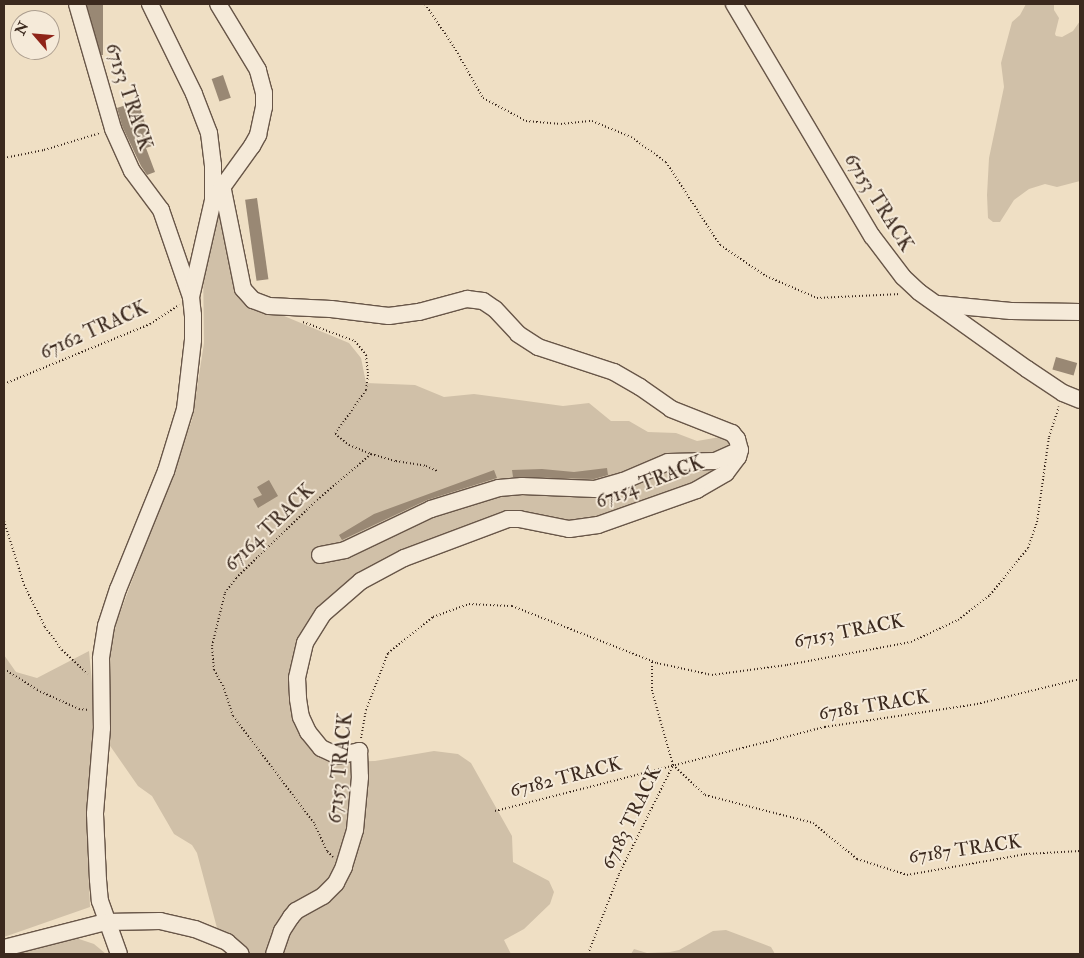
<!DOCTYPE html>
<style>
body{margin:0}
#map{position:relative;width:1084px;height:958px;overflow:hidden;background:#efdfc4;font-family:"IM FELL Double Pica",serif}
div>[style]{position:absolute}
.green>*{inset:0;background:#d0c0a8}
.building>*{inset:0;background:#998874;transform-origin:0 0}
.path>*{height:2px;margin-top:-1px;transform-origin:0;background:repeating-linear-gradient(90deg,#3b291e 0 1px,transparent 0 3.5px)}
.roads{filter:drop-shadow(1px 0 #685648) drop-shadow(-1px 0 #685648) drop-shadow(0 1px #685648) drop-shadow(0 -1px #685648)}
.minor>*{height:16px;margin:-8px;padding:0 8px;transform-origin:8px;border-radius:8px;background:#f5ead9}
span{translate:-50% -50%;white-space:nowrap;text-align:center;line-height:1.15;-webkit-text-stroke:4px #f5ead9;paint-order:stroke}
.street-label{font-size:19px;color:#3b291e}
.frame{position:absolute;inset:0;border:5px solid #3b291e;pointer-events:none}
.north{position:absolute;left:10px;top:10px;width:50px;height:50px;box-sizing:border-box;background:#f5ead9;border:1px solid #ab9d8e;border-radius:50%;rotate:297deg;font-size:14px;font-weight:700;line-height:20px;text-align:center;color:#3b291e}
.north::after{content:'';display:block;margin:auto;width:18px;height:22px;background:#8f2418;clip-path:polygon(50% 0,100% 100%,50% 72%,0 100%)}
</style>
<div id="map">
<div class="green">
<i style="clip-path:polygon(1026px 4px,1054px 4px,1054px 10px,1059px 18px,1055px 34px,1056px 36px,1062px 37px,1073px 31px,1080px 21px,1080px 181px,1057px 187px,1045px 184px,1029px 189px,1014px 200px,1000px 222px,993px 222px,988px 218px,987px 195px,989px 158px,1004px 87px,1001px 63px,1012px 22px,1020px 15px)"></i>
<i style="clip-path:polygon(217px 206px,225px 217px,243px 299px,349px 343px,361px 358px,366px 383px,415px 385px,444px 397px,474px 394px,563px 406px,589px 403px,611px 421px,629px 421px,648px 432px,676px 433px,697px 441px,726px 436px,734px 445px,733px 458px,706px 482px,585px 525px,494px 518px,368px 572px,296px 652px,314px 751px,324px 759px,335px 762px,375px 761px,434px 751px,458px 754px,471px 763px,512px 836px,513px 862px,549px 881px,554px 892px,550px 904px,524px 929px,504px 940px,511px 954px,250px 954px,243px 945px,217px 928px,197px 853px,192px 845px,174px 834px,152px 796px,138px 786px,106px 740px,108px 657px,117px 621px,192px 420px,204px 343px,203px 263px)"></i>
<i style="clip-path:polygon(89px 651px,95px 715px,87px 837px,90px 907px,4px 937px,4px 655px,16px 672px,37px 678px)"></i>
<i style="clip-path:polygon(726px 930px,771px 947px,775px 954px,631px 954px,634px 949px,647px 953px,670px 952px,679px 950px,713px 931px)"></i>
<i style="clip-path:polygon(73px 937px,94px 944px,106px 954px,10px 954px)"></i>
</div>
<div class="building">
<i style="left:87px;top:4px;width:16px;height:51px"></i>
<i style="left:223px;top:75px;width:24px;height:12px;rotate:71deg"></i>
<i style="clip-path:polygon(138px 101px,152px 146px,146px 148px,155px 172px,147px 175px,141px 166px,122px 126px,117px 108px)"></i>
<i style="left:257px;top:198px;width:82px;height:12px;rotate:82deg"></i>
<i style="left:1056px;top:357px;width:22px;height:13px;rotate:16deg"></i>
<i style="clip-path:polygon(607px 468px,608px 475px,594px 479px,513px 477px,512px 470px,542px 469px,574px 472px)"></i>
<i style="clip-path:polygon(494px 470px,497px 478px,427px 500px,342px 540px,339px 535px,374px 514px)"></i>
<i style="clip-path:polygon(269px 480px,278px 496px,258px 508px,253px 499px,262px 495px,257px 487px)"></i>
</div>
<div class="path">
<i style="left:425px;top:4px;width:52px;rotate:56deg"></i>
<i style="left:454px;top:47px;width:59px;rotate:60.4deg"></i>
<i style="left:483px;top:98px;width:49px;rotate:28.1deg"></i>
<i style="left:526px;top:121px;width:35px;rotate:5deg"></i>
<i style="left:561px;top:124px;width:31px;rotate:-6deg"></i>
<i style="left:592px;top:121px;width:42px;rotate:22.3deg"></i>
<i style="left:631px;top:137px;width:43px;rotate:35.5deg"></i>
<i style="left:666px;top:162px;width:99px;rotate:57deg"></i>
<i style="left:720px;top:245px;width:55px;rotate:34deg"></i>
<i style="left:766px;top:276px;width:56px;rotate:23.3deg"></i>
<i style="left:817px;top:298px;width:84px;rotate:-2.7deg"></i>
<i style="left:4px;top:158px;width:41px;rotate:-11.3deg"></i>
<i style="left:44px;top:150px;width:59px;rotate:-16.9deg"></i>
<i style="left:303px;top:322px;width:55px;rotate:20.1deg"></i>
<i style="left:355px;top:341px;width:18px;rotate:52deg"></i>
<i style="left:366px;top:355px;width:20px;rotate:84deg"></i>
<i style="left:368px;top:375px;width:15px;rotate:98deg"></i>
<i style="left:366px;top:390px;width:54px;rotate:125.2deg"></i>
<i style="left:335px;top:434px;width:18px;rotate:38deg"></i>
<i style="left:349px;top:445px;width:24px;rotate:22deg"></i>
<i style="left:371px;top:454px;width:26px;rotate:16deg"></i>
<i style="left:396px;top:461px;width:30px;rotate:9deg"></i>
<i style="left:426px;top:466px;width:12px;rotate:24deg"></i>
<i style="left:4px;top:384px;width:158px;rotate:-22.3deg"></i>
<i style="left:150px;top:324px;width:35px;rotate:-33deg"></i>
<i style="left:4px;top:521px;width:67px;rotate:72.6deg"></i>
<i style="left:24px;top:585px;width:47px;rotate:63.4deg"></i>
<i style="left:45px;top:627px;width:29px;rotate:54deg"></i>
<i style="left:62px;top:650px;width:35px;rotate:43deg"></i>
<i style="left:4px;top:669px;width:39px;rotate:32deg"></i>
<i style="left:37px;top:690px;width:46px;rotate:24.3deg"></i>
<i style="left:79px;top:709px;width:10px;rotate:6deg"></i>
<i style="left:361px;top:738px;width:28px;rotate:-80deg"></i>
<i style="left:366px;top:710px;width:61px;rotate:-68.9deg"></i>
<i style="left:388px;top:653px;width:58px;rotate:-38.7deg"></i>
<i style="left:433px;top:617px;width:38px;rotate:-20deg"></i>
<i style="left:469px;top:604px;width:43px;rotate:2.7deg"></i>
<i style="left:512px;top:606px;width:156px;rotate:21.5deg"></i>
<i style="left:657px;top:663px;width:56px;rotate:12.3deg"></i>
<i style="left:712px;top:675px;width:76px;rotate:-7.6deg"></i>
<i style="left:787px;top:665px;width:126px;rotate:-10.5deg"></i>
<i style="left:911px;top:642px;width:52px;rotate:-25.1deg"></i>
<i style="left:958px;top:620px;width:41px;rotate:-38deg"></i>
<i style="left:990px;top:595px;width:60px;rotate:-51deg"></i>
<i style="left:1028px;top:548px;width:28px;rotate:-71deg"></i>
<i style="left:1037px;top:522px;width:86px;rotate:-82deg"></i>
<i style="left:1049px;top:437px;width:32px;rotate:-72deg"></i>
<i style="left:673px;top:765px;width:44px;rotate:43.2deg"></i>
<i style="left:705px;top:795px;width:112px;rotate:14.5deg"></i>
<i style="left:813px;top:823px;width:57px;rotate:39.3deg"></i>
<i style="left:857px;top:859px;width:52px;rotate:17.7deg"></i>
<i style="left:907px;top:875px;width:121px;rotate:-10deg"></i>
<i style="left:1026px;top:854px;width:54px;rotate:-3.2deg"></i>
<i style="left:495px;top:811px;width:341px;rotate:-14.3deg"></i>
<i style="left:825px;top:727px;width:154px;rotate:-8.6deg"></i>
<i style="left:977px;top:704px;width:106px;rotate:-13.6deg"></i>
<i style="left:333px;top:857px;width:8px;rotate:-135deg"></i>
<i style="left:327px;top:851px;width:31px;rotate:-115deg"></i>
<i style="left:314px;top:823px;width:134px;rotate:-127.1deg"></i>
<i style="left:233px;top:716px;width:32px;rotate:-108deg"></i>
<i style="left:223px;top:686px;width:18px;rotate:-119deg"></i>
<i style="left:214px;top:670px;width:24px;rotate:-95deg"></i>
<i style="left:212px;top:646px;width:55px;rotate:-76.2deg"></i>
<i style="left:225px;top:593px;width:19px;rotate:-54deg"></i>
<i style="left:236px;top:578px;width:112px;rotate:-43.9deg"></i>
<i style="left:317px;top:500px;width:71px;rotate:-40.4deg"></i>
<i style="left:588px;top:954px;width:86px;rotate:-68.8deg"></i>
<i style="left:619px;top:874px;width:122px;rotate:-63.6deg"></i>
<i style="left:673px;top:765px;width:77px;rotate:-105.8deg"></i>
<i style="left:652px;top:691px;width:30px;rotate:-90deg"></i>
</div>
<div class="roads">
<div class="minor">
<i style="left:77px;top:4px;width:130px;rotate:73.9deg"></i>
<i style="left:113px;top:129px;width:46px;rotate:65.7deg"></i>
<i style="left:132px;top:171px;width:49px;rotate:53.4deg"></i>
<i style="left:161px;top:210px;width:92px;rotate:71deg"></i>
<i style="left:191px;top:297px;width:18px;rotate:84deg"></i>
<i style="left:193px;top:315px;width:25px;rotate:90deg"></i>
<i style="left:193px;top:340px;width:69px;rotate:96.6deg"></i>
<i style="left:185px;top:409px;width:65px;rotate:107deg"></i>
<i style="left:166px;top:471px;width:127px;rotate:112.1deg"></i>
<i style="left:118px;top:589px;width:39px;rotate:108deg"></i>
<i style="left:106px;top:626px;width:33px;rotate:99deg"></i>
<i style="left:101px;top:659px;width:69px;rotate:89.2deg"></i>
<i style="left:102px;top:728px;width:86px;rotate:94.7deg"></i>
<i style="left:95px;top:814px;width:66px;rotate:87.4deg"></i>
<i style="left:98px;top:880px;width:21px;rotate:85deg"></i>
<i style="left:100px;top:901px;width:56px;rotate:70.3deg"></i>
<i style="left:150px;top:4px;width:100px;rotate:63.9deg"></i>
<i style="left:194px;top:94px;width:42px;rotate:69deg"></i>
<i style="left:209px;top:133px;width:32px;rotate:83deg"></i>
<i style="left:213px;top:165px;width:35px;rotate:90deg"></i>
<i style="left:734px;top:4px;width:270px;rotate:59.3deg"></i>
<i style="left:872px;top:236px;width:51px;rotate:52.9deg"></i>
<i style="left:903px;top:277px;width:22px;rotate:43deg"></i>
<i style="left:919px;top:292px;width:133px;rotate:35.5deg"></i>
<i style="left:1027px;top:369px;width:43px;rotate:33.7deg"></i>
<i style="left:1063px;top:393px;width:18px;rotate:22deg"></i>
<i style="left:222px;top:185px;width:106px;rotate:78.6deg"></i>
<i style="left:243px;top:289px;width:15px;rotate:48deg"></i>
<i style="left:253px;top:300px;width:17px;rotate:21deg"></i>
<i style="left:269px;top:306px;width:62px;rotate:2.8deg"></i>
<i style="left:331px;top:309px;width:58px;rotate:6.9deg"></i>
<i style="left:389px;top:316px;width:30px;rotate:-8deg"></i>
<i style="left:419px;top:312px;width:50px;rotate:-15.2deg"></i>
<i style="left:467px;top:299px;width:16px;rotate:7deg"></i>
<i style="left:483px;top:301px;width:14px;rotate:34deg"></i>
<i style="left:495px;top:309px;width:34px;rotate:47deg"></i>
<i style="left:518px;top:334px;width:24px;rotate:33deg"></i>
<i style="left:538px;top:347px;width:80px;rotate:18.2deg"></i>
<i style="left:614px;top:372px;width:30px;rotate:30deg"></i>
<i style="left:640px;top:387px;width:38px;rotate:35deg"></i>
<i style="left:671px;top:409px;width:66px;rotate:21.5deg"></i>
<i style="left:732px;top:433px;width:8px;rotate:50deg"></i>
<i style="left:737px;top:439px;width:11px;rotate:75deg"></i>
<i style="left:740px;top:450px;width:7px;rotate:106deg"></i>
<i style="left:738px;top:457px;width:20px;rotate:127deg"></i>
<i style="left:726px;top:473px;width:34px;rotate:150deg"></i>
<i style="left:697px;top:490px;width:105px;rotate:160.5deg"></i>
<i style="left:598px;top:525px;width:29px;rotate:172deg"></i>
<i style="left:569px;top:529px;width:51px;rotate:-168.7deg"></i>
<i style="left:519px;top:519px;width:11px;rotate:180deg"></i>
<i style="left:508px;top:519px;width:111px;rotate:159.4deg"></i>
<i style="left:404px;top:558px;width:49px;rotate:151.9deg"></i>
<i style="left:361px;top:581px;width:50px;rotate:139deg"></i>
<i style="left:323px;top:614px;width:34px;rotate:122deg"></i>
<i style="left:305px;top:643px;width:36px;rotate:103deg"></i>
<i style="left:297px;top:678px;width:21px;rotate:87deg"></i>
<i style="left:298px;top:699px;width:18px;rotate:81deg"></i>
<i style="left:301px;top:717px;width:17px;rotate:65deg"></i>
<i style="left:308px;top:732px;width:21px;rotate:51deg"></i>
<i style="left:321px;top:748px;width:19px;rotate:25deg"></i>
<i style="left:338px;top:756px;width:22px;rotate:-13deg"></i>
<i style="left:359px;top:751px;width:26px;rotate:88deg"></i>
<i style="left:360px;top:777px;width:53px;rotate:95.4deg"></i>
<i style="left:355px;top:830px;width:39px;rotate:107deg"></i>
<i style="left:344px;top:867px;width:18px;rotate:117deg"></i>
<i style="left:336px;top:883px;width:18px;rotate:135deg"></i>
<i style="left:323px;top:896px;width:31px;rotate:151deg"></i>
<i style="left:296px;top:911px;width:8px;rotate:130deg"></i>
<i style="left:291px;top:917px;width:17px;rotate:123deg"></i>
<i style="left:282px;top:931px;width:24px;rotate:109deg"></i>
<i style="left:191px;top:297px;width:99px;rotate:-77.2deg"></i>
<i style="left:213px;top:200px;width:67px;rotate:-54.2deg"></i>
<i style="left:252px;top:146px;width:13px;rotate:-61deg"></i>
<i style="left:258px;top:135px;width:29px;rotate:-78deg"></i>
<i style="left:264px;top:107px;width:14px;rotate:-90deg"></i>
<i style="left:264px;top:93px;width:24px;rotate:-105deg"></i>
<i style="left:258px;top:70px;width:77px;rotate:-121.2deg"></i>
<i style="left:938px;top:304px;width:73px;rotate:5.5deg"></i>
<i style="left:1011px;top:311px;width:69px;rotate:0.8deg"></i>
<i style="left:320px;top:555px;width:25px;rotate:-11deg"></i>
<i style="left:345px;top:550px;width:95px;rotate:-25.5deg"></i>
<i style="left:431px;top:509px;width:71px;rotate:-17.2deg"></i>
<i style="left:499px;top:488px;width:23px;rotate:-5deg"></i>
<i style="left:522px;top:486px;width:73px;rotate:2.4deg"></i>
<i style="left:595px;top:489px;width:29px;rotate:-16deg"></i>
<i style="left:623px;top:481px;width:49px;rotate:-22.9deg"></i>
<i style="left:668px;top:462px;width:47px;rotate:-1.2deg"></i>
<i style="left:715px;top:461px;width:27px;rotate:-24deg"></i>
<i style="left:4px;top:948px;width:105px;rotate:-14.3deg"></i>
<i style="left:106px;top:922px;width:54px;rotate:-1.1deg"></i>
<i style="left:160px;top:921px;width:36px;rotate:13deg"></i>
<i style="left:195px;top:929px;width:35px;rotate:22deg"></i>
<i style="left:227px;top:942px;width:18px;rotate:41deg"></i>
</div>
</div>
<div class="street-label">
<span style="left:128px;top:97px;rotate:72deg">67153 TRACK</span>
<span style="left:878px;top:203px;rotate:58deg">67153 TRACK</span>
<span style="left:94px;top:331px;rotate:-24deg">67162 TRACK</span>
<span style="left:650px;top:483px;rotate:-21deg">67154 TRACK</span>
<span style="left:270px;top:528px;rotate:-44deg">67164 TRACK</span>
<span style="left:849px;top:632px;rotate:-11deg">67153 TRACK</span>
<span style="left:874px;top:706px;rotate:-9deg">67181 TRACK</span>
<span style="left:341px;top:768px;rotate:-84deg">67153 TRACK</span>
<span style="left:566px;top:778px;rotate:-14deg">67182 TRACK</span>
<span style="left:632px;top:818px;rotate:-64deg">67183 TRACK</span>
<span style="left:965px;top:850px;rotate:-8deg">67187 TRACK</span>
</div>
<div class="frame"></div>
<div class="north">N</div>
</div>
